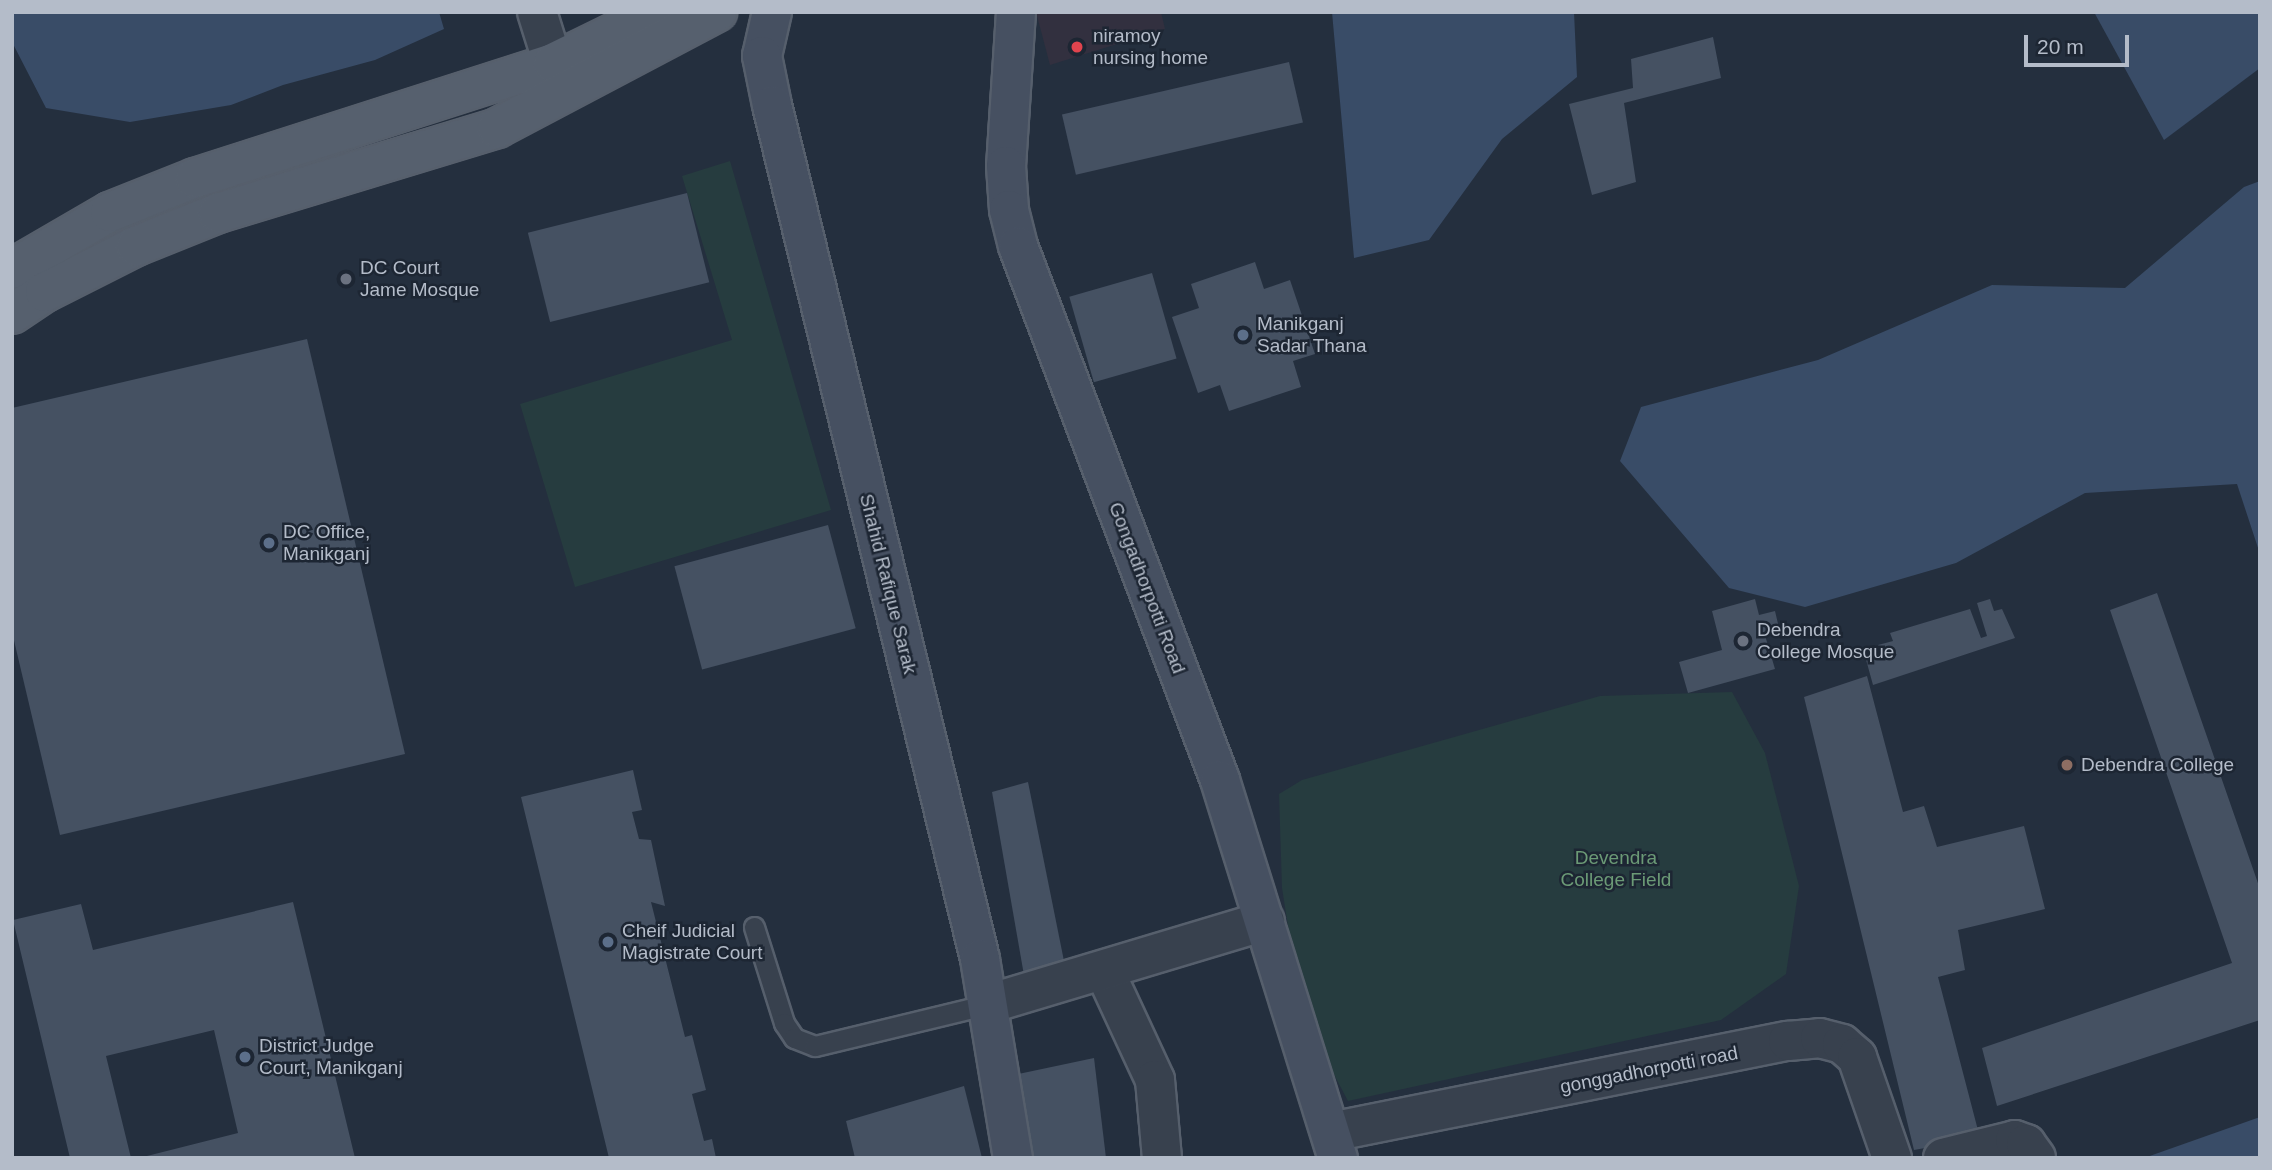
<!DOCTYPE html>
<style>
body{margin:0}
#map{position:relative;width:2272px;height:1170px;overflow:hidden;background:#242f3e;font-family:Helvetica,sans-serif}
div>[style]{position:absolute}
.medical>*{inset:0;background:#32303f}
.green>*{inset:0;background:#263c3f}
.water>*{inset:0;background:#394c67}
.building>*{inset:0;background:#455162;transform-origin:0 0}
.roads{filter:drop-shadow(2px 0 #565f6c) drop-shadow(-2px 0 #565f6c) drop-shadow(0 2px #565f6c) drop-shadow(0 -2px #565f6c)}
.lane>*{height:19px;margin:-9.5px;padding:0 9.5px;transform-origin:9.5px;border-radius:9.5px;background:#38414e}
.street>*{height:38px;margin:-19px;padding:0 19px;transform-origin:19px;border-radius:19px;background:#38414e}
.secondary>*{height:38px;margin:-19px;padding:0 19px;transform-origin:19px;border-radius:19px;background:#465061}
.primary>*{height:38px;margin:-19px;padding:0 19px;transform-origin:19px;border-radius:19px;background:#56606e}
.dots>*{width:19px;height:19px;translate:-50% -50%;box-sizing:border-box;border:4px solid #1d2633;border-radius:50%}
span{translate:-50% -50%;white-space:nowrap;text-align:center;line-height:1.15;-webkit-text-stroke:5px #1d2633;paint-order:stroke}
.poi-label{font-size:19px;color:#b4bcc9}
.left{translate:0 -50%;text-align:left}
.street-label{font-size:19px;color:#b4bcc9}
.park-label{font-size:19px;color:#6b9a76}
.frame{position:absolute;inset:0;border:14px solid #b4bcc9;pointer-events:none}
.scale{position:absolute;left:2024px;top:35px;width:105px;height:32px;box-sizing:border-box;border:4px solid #b4bcc9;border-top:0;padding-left:9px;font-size:21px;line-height:24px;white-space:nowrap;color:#b4bcc9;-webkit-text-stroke:5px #1d2633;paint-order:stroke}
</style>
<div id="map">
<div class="medical">
<i style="clip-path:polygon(1036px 12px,1161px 12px,1165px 29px,1050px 65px)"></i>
</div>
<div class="green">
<i style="clip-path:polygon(730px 161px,831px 510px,575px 587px,520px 404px,732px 340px,682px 176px)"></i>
<i style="clip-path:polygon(1732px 692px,1765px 753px,1799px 886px,1786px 974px,1721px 1020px,1348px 1101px,1302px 1014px,1282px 888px,1279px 794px,1302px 780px,1600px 696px)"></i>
</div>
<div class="water">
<i style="clip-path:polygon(12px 12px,439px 12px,444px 29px,375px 60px,283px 85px,231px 105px,130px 122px,46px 108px,12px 42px)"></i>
<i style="clip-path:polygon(1332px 12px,1574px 12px,1577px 77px,1502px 139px,1429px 240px,1354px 258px)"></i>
<i style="clip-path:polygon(2094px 12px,2260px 12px,2260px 68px,2164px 140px)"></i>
<i style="clip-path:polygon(2260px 181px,2260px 554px,2237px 484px,2085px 493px,1956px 563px,1805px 607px,1729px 588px,1620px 461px,1641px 407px,1818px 360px,1992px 285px,2125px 288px,2244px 187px)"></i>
<i style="clip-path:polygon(2260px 1117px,2260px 1158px,2144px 1158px)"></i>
</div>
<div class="building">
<i style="clip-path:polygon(1713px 37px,1721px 78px,1624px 103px,1636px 182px,1592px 195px,1569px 104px,1633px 88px,1631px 59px)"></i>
<i style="left:1289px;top:62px;width:62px;height:233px;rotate:77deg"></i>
<i style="left:687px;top:193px;width:92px;height:164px;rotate:76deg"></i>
<i style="clip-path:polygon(1255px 262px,1264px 289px,1290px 280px,1315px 354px,1293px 361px,1301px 387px,1229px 411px,1220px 385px,1198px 393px,1172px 317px,1199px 308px,1191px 284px)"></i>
<i style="left:1152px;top:273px;width:89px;height:86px;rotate:74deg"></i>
<i style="clip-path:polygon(307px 339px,405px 754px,60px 835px,12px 632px,12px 408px)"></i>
<i style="left:828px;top:525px;width:107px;height:159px;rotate:75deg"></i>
<i style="clip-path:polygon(2157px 593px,2260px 889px,2260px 1020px,1997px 1106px,1982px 1048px,2232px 963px,2110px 610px)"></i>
<i style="clip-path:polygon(1755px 599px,1759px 615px,1775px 611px,1779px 628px,1764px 632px,1775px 669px,1688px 693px,1679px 662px,1722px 650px,1712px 611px)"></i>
<i style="clip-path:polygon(1990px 599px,1994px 611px,2002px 609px,2015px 638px,1873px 685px,1865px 656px,1881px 652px,1878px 645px,1893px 641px,1890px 633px,1970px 609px,1981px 638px,1987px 636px,1977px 603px)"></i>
<i style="clip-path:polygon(1867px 676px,1903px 812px,1924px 806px,1937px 847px,2024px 826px,2045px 909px,1958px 930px,1965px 970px,1938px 977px,1980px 1138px,1914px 1150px,1804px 697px)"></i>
<i style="clip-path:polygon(633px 770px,642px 810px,632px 812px,639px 839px,651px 840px,665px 906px,651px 902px,685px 1037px,692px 1035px,706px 1090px,692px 1094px,704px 1141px,712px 1139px,716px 1158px,609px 1158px,521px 797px)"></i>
<i style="clip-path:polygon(1028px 782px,1065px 966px,1025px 981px,992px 792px)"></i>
<i style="clip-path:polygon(293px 902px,355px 1158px,139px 1158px,238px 1133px,214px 1030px,106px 1056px,131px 1158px,70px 1158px,13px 920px,81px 904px,93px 950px)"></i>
<i style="clip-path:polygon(1094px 1058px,1106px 1158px,1023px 1158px,1009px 1076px)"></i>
<i style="clip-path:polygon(964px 1086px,982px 1158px,855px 1158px,846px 1121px)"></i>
</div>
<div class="roads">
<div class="lane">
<i style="left:754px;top:927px;width:101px;rotate:72.6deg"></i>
<i style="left:784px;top:1023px;width:18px;rotate:56deg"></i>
<i style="left:794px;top:1038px;width:22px;rotate:21deg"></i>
<i style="left:815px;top:1046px;width:178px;rotate:-13.6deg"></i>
</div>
<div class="street">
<i style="left:537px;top:12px;width:53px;rotate:72.6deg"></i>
<i style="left:1104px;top:970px;width:121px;rotate:65.1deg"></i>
<i style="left:1155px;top:1080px;width:78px;rotate:84.9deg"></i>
<i style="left:988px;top:1004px;width:289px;rotate:-16.7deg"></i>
<i style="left:1331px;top:1132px;width:466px;rotate:-11.3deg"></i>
<i style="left:1788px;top:1041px;width:32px;rotate:-5deg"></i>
<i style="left:1820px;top:1038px;width:23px;rotate:15deg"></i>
<i style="left:1842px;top:1044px;width:20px;rotate:41deg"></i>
<i style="left:1857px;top:1057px;width:107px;rotate:70.9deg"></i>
<i style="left:1943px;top:1158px;width:74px;rotate:-14deg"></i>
<i style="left:2015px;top:1140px;width:12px;rotate:20deg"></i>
<i style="left:2026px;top:1144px;width:17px;rotate:54deg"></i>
</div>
<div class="secondary">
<i style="left:772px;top:12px;width:45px;rotate:102.8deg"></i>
<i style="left:762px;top:56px;width:50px;rotate:78.5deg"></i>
<i style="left:772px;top:105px;width:879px;rotate:76.31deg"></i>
<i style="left:980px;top:959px;width:202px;rotate:80.6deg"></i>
<i style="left:1016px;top:12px;width:154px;rotate:93.7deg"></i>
<i style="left:1006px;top:166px;width:44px;rotate:86.1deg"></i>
<i style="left:1009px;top:210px;width:37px;rotate:76deg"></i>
<i style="left:1018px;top:246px;width:571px;rotate:69.28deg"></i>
<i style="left:1220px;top:780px;width:396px;rotate:72.7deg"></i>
</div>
<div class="primary">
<i style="left:12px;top:269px;width:113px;rotate:-30.2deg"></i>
<i style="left:110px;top:212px;width:92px;rotate:-21.8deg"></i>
<i style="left:195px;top:178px;width:376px;rotate:-17.8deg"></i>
<i style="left:553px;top:63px;width:116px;rotate:-26.1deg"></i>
<i style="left:12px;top:314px;width:40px;rotate:-34deg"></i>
<i style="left:45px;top:292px;width:102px;rotate:-26.8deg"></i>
<i style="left:136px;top:246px;width:88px;rotate:-21.9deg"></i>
<i style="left:218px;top:213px;width:292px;rotate:-16.9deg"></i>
<i style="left:497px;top:128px;width:249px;rotate:-27.8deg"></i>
</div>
</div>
<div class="dots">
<i style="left:1077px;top:47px;background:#e0444e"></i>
<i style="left:346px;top:279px;background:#6b7280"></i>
<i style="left:1243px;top:335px;background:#5c6f8a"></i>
<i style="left:269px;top:543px;background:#5c6f8a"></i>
<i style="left:1743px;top:641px;background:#6b7280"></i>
<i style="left:2067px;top:765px;background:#8d6e63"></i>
<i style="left:608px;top:942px;background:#5c6f8a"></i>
<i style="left:245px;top:1057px;background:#5c6f8a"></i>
</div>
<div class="poi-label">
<span class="left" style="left:1093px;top:47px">niramoy<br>nursing home</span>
<span class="left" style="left:360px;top:279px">DC Court<br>Jame Mosque</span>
<span class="left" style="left:1257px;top:335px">Manikganj<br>Sadar Thana</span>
<span class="left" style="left:283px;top:543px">DC Office,<br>Manikganj</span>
<span class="left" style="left:1757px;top:641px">Debendra<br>College Mosque</span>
<span class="left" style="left:2081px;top:765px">Debendra College</span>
<span class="left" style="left:622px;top:942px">Cheif Judicial<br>Magistrate Court</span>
<span class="left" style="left:259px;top:1057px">District Judge<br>Court, Manikganj</span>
</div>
<div class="street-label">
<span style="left:888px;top:584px;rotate:76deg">Shahid Rafique Sarak</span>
<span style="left:1147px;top:588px;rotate:69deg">Gongadhorpotti Road</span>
<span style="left:1649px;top:1070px;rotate:-11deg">gonggadhorpotti road</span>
</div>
<div class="park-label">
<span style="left:1616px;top:869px">Devendra<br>College Field</span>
</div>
<div class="frame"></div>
<div class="scale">20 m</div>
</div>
